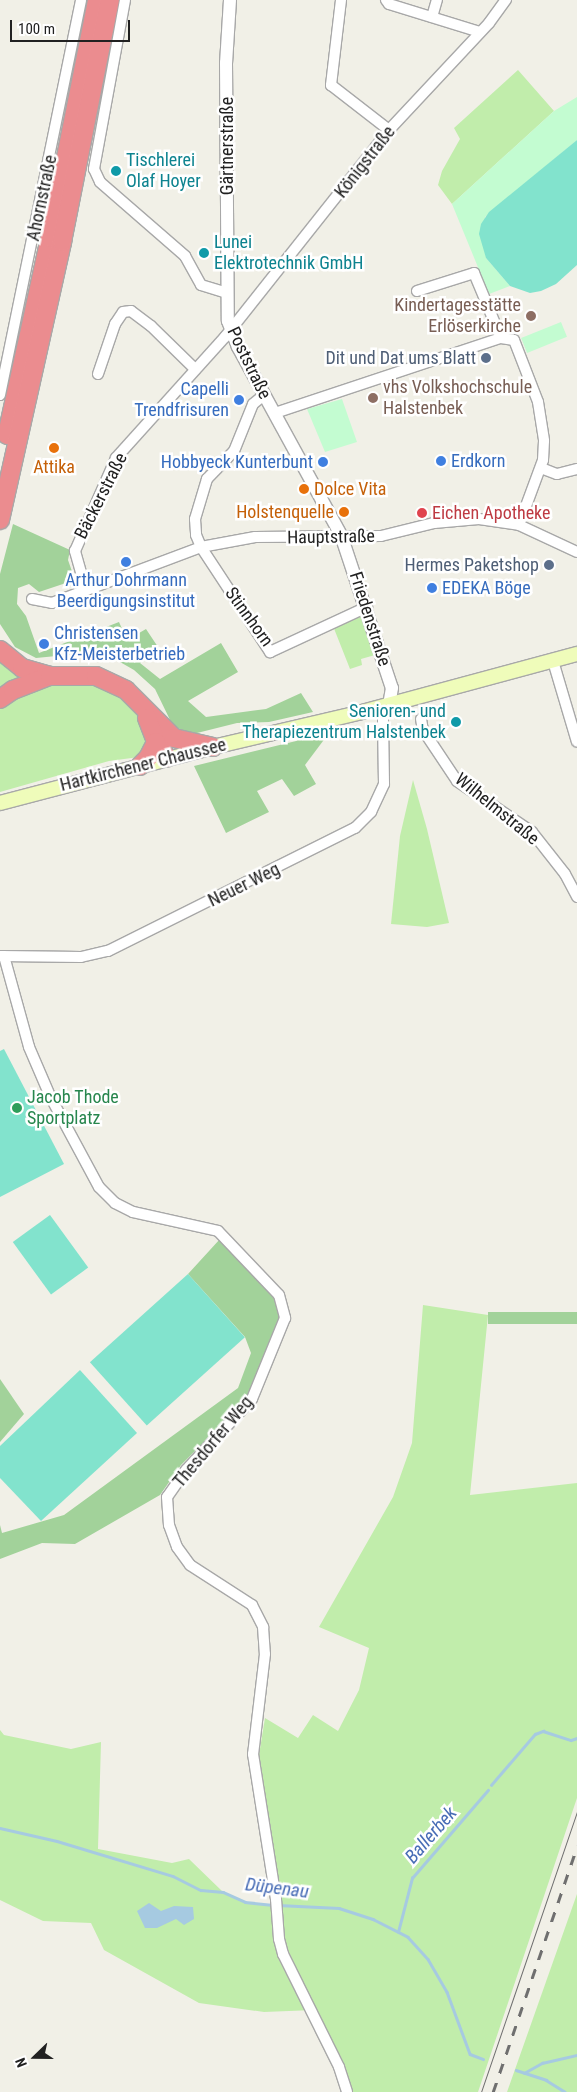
<!DOCTYPE html>
<meta charset="utf-8">
<style>
body{margin:0}
#map{position:relative;width:577px;height:2092px;overflow:hidden;background:#f1f0e7;font-family:"Roboto Condensed",sans-serif}
div>[style]{position:absolute}
.grass>*{inset:0;background:#c1edab}
.forest>*{inset:0;background:#a2d29a;transform-origin:0 0}
.park>*{inset:0;background:#c3fcd1;transform-origin:0 0}
.pitch>*{inset:0;background:#82e3cd;transform-origin:0 0}
.water>*{inset:0;background:#a6cae1}
.stream>*{height:2.5px;margin:-1.25px;padding:0 1.25px;transform-origin:1.25px;border-radius:1.25px;background:#a6cae1}
.roads{filter:drop-shadow(1px 0 #a8a8a8) drop-shadow(-1px 0 #a8a8a8) drop-shadow(0 1px #a8a8a8) drop-shadow(0 -1px #a8a8a8)}
.minor>*{height:10px;margin:-5px;padding:0 5px;transform-origin:5px;border-radius:5px;background:#fff}
.tertiary>*{height:12px;margin:-6px;padding:0 6px;transform-origin:6px;border-radius:6px;background:#fff}
.secondary>*{height:14px;margin:-7px;padding:0 7px;transform-origin:7px;border-radius:7px;background:#effcba}
.motorway>*{height:18px;margin:-9px;padding:0 9px;transform-origin:9px;border-radius:9px;background:#eb8c8f}
.tram>*{height:1px;margin:-0.5px;padding:0 0.5px;transform-origin:0.5px;border-radius:0.5px;background:#6f6f6f}
.rail>*{height:2.5px;margin-top:-1.25px;transform-origin:0;background:repeating-linear-gradient(90deg,#6f6f6f 0 10px,transparent 0 20px)}
.dots>*{width:14px;height:14px;translate:-50% -50%;box-sizing:border-box;border:2px solid #fff;border-radius:50%}
span{translate:-50% -50%;white-space:nowrap;text-align:center;line-height:1.15;-webkit-text-stroke:5px #fff;paint-order:stroke}
.street-label{font-size:18px;color:#212121}
.culture-label{font-size:18px;color:#0d838f}
.left{translate:0 -50%;text-align:left}
.right{translate:-100% -50%;text-align:right}
.education-label{font-size:18px;color:#785e54}
.service-label{font-size:18px;color:#4e5e75}
.shop-label{font-size:18px;color:#366cbe}
.food-label{font-size:18px;color:#c56008}
.health-label{font-size:18px;color:#be3a42}
.leisure-label{font-size:18px;color:#27864d}
.water-label{font-size:19px;color:#486db6;font-style:italic}
.north{position:absolute;left:10px;top:2032px;width:50px;height:50px;-webkit-text-stroke:4px #fff;paint-order:stroke;rotate:248deg;font-size:14px;font-weight:700;line-height:20px;text-align:center;color:#212121}
.north::after{content:'';display:block;margin:auto;width:18px;height:22px;background:#212121;clip-path:polygon(50% 0,100% 100%,50% 72%,0 100%)}
.scale{position:absolute;left:10px;top:20px;width:120px;height:22px;box-sizing:border-box;border:2px solid #212121;border-top:0;padding-left:6px;font-size:15px;line-height:18px;white-space:nowrap;color:#212121;-webkit-text-stroke:4px #fff;paint-order:stroke}
</style>
<div id="map">
<div class="grass">
<i style="clip-path:polygon(518px 70px,554px 111px,452px 204px,438px 185px,442px 171px,460px 139px,454px 128px)"></i>
<i style="clip-path:polygon(362px 613px,375px 655px,361px 659px,362px 665px,350px 669px,333px 626px)"></i>
<i style="clip-path:polygon(0 656px,34px 676px,0 695px)"></i>
<i style="clip-path:polygon(47px 683px,108px 685px,133px 704px,149px 741px,139px 757px,109px 761px,0 792px,0 705px)"></i>
<i style="clip-path:polygon(413px 780px,427px 829px,449px 923px,427px 927px,391px 924px,400px 836px)"></i>
<i style="clip-path:polygon(423px 1305px,488px 1315px,470px 1495px,577px 1483px,577px 1798px,478px 2092px,351px 2092px,314px 2010px,264px 2012px,199px 2003px,104px 1950px,91px 1923px,43px 1921px,0 1900px,0 1730px,4px 1735px,71px 1749px,101px 1742px,98px 1849px,172px 1863px,189px 1859px,223px 1892px,245px 1902px,272px 1905px,273px 1912px,283px 1911px,259px 1755px,265px 1718px,298px 1738px,313px 1715px,338px 1731px,359px 1690px,369px 1648px,319px 1627px,393px 1497px,412px 1443px)"></i>
<i style="clip-path:polygon(577px 1894px,577px 2092px,507px 2092px)"></i>
</div>
<div class="forest">
<i style="clip-path:polygon(13px 524px,70px 550px,68px 560px,75px 580px,39px 592px,29px 584px,18px 588px,17px 604px,26px 616px,39px 653px,119px 622px,127px 640px,146px 629px,160px 650px,140px 663px,160px 679px,221px 643px,238px 672px,188px 701px,206px 717px,266px 709px,301px 693px,313px 712px,269px 722px,237px 723px,189px 735px,172px 724px,155px 689px,134px 670px,113px 658px,87px 653px,36px 658px,15px 647px,0 624px,0 574px)"></i>
<i style="clip-path:polygon(329px 733px,305px 765px,316px 784px,294px 796px,282px 779px,257px 791px,269px 812px,226px 833px,194px 766px)"></i>
<i style="clip-path:polygon(220px 1239px,275px 1296px,280px 1318px,247px 1399px,181px 1465px,160px 1495px,75px 1544px,42px 1543px,0 1559px,0 1525px,2px 1533px,64px 1515px,238px 1388px,251px 1353px,245px 1337px,188px 1274px)"></i>
<i style="left:577px;top:1312px;width:12px;height:89px;rotate:90deg"></i>
<i style="clip-path:polygon(0 1379px,24px 1414px,0 1442px)"></i>
</div>
<div class="park">
<i style="clip-path:polygon(577px 97px,577px 140px,485px 217px,486px 258px,510px 286px,489px 294px,452px 204px,554px 111px)"></i>
<i style="left:561px;top:322px;width:16px;height:43px;rotate:68deg"></i>
<i style="clip-path:polygon(342px 399px,357px 442px,325px 452px,307px 409px)"></i>
</div>
<div class="pitch">
<i style="clip-path:polygon(577px 140px,577px 265px,556px 284px,541px 291px,530px 293px,510px 286px,486px 258px,479px 234px,481px 224px,489px 212px)"></i>
<i style="clip-path:polygon(4px 1049px,64px 1164px,0 1197px,0 1051px)"></i>
<i style="left:50px;top:1215px;width:65px;height:46px;rotate:54deg"></i>
<i style="left:188px;top:1274px;width:85px;height:132px;rotate:48deg"></i>
<i style="clip-path:polygon(80px 1370px,137px 1433px,41px 1521px,0 1478px,0 1446px)"></i>
</div>
<div class="water">
<i style="clip-path:polygon(149px 1903px,161px 1911px,174px 1906px,193px 1907px,194px 1919px,184px 1925px,176px 1919px,157px 1928px,145px 1928px,137px 1911px)"></i>
</div>
<div class="stream">
<i style="left:491px;top:1785px;width:67px;rotate:-49.2deg"></i>
<i style="left:535px;top:1734px;width:9px;rotate:-21deg"></i>
<i style="left:543px;top:1731px;width:29px;rotate:18deg"></i>
<i style="left:571px;top:1740px;width:6px;rotate:-18deg"></i>
<i style="left:0;top:1828px;width:58px;rotate:12.8deg"></i>
<i style="left:57px;top:1841px;width:121px;rotate:16.8deg"></i>
<i style="left:173px;top:1876px;width:31px;rotate:27deg"></i>
<i style="left:201px;top:1890px;width:22px;rotate:5deg"></i>
<i style="left:223px;top:1892px;width:24px;rotate:24deg"></i>
<i style="left:245px;top:1902px;width:28px;rotate:6deg"></i>
<i style="left:278px;top:1905px;width:61px;rotate:2.8deg"></i>
<i style="left:339px;top:1908px;width:36px;rotate:18deg"></i>
<i style="left:373px;top:1919px;width:39px;rotate:27deg"></i>
<i style="left:408px;top:1937px;width:30px;rotate:48deg"></i>
<i style="left:428px;top:1959px;width:38px;rotate:60deg"></i>
<i style="left:447px;top:1992px;width:66px;rotate:69.6deg"></i>
<i style="left:470px;top:2054px;width:14px;rotate:21deg"></i>
<i style="left:398px;top:1932px;width:56px;rotate:-75.5deg"></i>
<i style="left:412px;top:1878px;width:116px;rotate:-49.2deg"></i>
<i style="left:516px;top:2070px;width:32px;rotate:18deg"></i>
<i style="left:546px;top:2080px;width:22px;rotate:32deg"></i>
<i style="left:524px;top:2073px;width:21px;rotate:-29deg"></i>
<i style="left:542px;top:2063px;width:36px;rotate:-13deg"></i>
</div>
<div class="roads">
<div class="minor">
<i style="left:125px;top:0;width:172px;rotate:100.4deg"></i>
<i style="left:94px;top:169px;width:14px;rotate:65deg"></i>
<i style="left:100px;top:182px;width:113px;rotate:41deg"></i>
<i style="left:185px;top:256px;width:33px;rotate:61deg"></i>
<i style="left:201px;top:285px;width:27px;rotate:17deg"></i>
<i style="left:341px;top:0;width:86px;rotate:96.7deg"></i>
<i style="left:331px;top:85px;width:73px;rotate:37.8deg"></i>
<i style="left:386px;top:0;width:5px;rotate:53deg"></i>
<i style="left:389px;top:4px;width:95px;rotate:17.1deg"></i>
<i style="left:432px;top:17px;width:18px;rotate:-74deg"></i>
<i style="left:417px;top:291px;width:60px;rotate:-17.5deg"></i>
<i style="left:474px;top:273px;width:70px;rotate:67.4deg"></i>
<i style="left:98px;top:374px;width:53px;rotate:-71.2deg"></i>
<i style="left:115px;top:324px;width:14px;rotate:-56deg"></i>
<i style="left:123px;top:312px;width:8px;rotate:-7deg"></i>
<i style="left:131px;top:311px;width:25px;rotate:37deg"></i>
<i style="left:151px;top:326px;width:62px;rotate:44.3deg"></i>
<i style="left:0;top:395px;width:403px;rotate:-78.4deg"></i>
<i style="left:264px;top:395px;width:14px;rotate:141deg"></i>
<i style="left:253px;top:404px;width:51px;rotate:112deg"></i>
<i style="left:234px;top:451px;width:39px;rotate:134deg"></i>
<i style="left:207px;top:479px;width:42px;rotate:106.7deg"></i>
<i style="left:195px;top:519px;width:16px;rotate:86deg"></i>
<i style="left:196px;top:535px;width:13px;rotate:67deg"></i>
<i style="left:201px;top:547px;width:126px;rotate:56.7deg"></i>
<i style="left:270px;top:652px;width:107px;rotate:-24.9deg"></i>
<i style="left:275px;top:413px;width:238px;rotate:-18.4deg"></i>
<i style="left:501px;top:338px;width:13px;rotate:9deg"></i>
<i style="left:514px;top:340px;width:66px;rotate:68.8deg"></i>
<i style="left:538px;top:402px;width:39px;rotate:81deg"></i>
<i style="left:544px;top:441px;width:19px;rotate:93deg"></i>
<i style="left:543px;top:460px;width:69px;rotate:110.3deg"></i>
<i style="left:541px;top:468px;width:17px;rotate:21deg"></i>
<i style="left:557px;top:474px;width:21px;rotate:-14deg"></i>
<i style="left:86px;top:590px;width:41px;rotate:-105.8deg"></i>
<i style="left:75px;top:551px;width:102px;rotate:-66.2deg"></i>
<i style="left:116px;top:458px;width:163px;rotate:-48deg"></i>
<i style="left:225px;top:337px;width:264px;rotate:-51.6deg"></i>
<i style="left:389px;top:130px;width:146px;rotate:-46.9deg"></i>
<i style="left:489px;top:23px;width:29px;rotate:-54deg"></i>
<i style="left:32px;top:599px;width:20px;rotate:11deg"></i>
<i style="left:52px;top:603px;width:159px;rotate:-20.6deg"></i>
<i style="left:201px;top:547px;width:55px;rotate:-10.5deg"></i>
<i style="left:255px;top:537px;width:126px;rotate:-0.5deg"></i>
<i style="left:381px;top:536px;width:55px;rotate:-13.8deg"></i>
<i style="left:434px;top:523px;width:45px;rotate:-5.1deg"></i>
<i style="left:479px;top:519px;width:40px;rotate:8.5deg"></i>
<i style="left:519px;top:525px;width:64px;rotate:25deg"></i>
<i style="left:553px;top:661px;width:84px;rotate:73.5deg"></i>
<i style="left:421px;top:719px;width:11px;rotate:80deg"></i>
<i style="left:423px;top:730px;width:61px;rotate:56.3deg"></i>
<i style="left:457px;top:781px;width:91px;rotate:34.2deg"></i>
<i style="left:532px;top:832px;width:53px;rotate:51.8deg"></i>
<i style="left:565px;top:874px;width:26px;rotate:62deg"></i>
<i style="left:0;top:956px;width:81px;rotate:0.7deg"></i>
<i style="left:81px;top:957px;width:28px;rotate:-13deg"></i>
<i style="left:108px;top:951px;width:276px;rotate:-26.5deg"></i>
<i style="left:355px;top:828px;width:23px;rotate:-45deg"></i>
<i style="left:371px;top:812px;width:31px;rotate:-65deg"></i>
<i style="left:384px;top:784px;width:67px;rotate:-90.9deg"></i>
<i style="left:383px;top:717px;width:13px;rotate:-63deg"></i>
<i style="left:4px;top:956px;width:94px;rotate:74.6deg"></i>
<i style="left:29px;top:1047px;width:56px;rotate:66.7deg"></i>
<i style="left:51px;top:1098px;width:101px;rotate:61.7deg"></i>
<i style="left:99px;top:1187px;width:23px;rotate:45deg"></i>
<i style="left:115px;top:1203px;width:20px;rotate:27deg"></i>
<i style="left:133px;top:1212px;width:87px;rotate:12.6deg"></i>
<i style="left:218px;top:1231px;width:88px;rotate:46.4deg"></i>
<i style="left:279px;top:1295px;width:24px;rotate:75deg"></i>
<i style="left:285px;top:1318px;width:87px;rotate:112.2deg"></i>
<i style="left:252px;top:1399px;width:97px;rotate:132.9deg"></i>
<i style="left:186px;top:1470px;width:33px;rotate:125deg"></i>
<i style="left:167px;top:1497px;width:28px;rotate:86deg"></i>
<i style="left:169px;top:1525px;width:23px;rotate:70deg"></i>
<i style="left:177px;top:1547px;width:22px;rotate:54deg"></i>
<i style="left:190px;top:1565px;width:74px;rotate:32.8deg"></i>
<i style="left:252px;top:1605px;width:25px;rotate:63deg"></i>
<i style="left:263px;top:1627px;width:27px;rotate:86deg"></i>
<i style="left:265px;top:1654px;width:101px;rotate:96.8deg"></i>
<i style="left:253px;top:1754px;width:147px;rotate:81deg"></i>
<i style="left:276px;top:1899px;width:40px;rotate:85.7deg"></i>
<i style="left:279px;top:1939px;width:16px;rotate:75deg"></i>
<i style="left:283px;top:1954px;width:126px;rotate:63.6deg"></i>
<i style="left:339px;top:2067px;width:26px;rotate:72deg"></i>
</div>
<div class="tertiary">
<i style="left:230px;top:0;width:63px;rotate:93.6deg"></i>
<i style="left:226px;top:63px;width:258px;rotate:89.6deg"></i>
<i style="left:228px;top:321px;width:28px;rotate:69deg"></i>
<i style="left:238px;top:347px;width:214px;rotate:61.3deg"></i>
<i style="left:341px;top:535px;width:161px;rotate:71.6deg"></i>
<i style="left:392px;top:688px;width:17px;rotate:100deg"></i>
</div>
<div class="secondary">
<i style="left:0;top:803px;width:220px;rotate:-14.7deg"></i>
<i style="left:213px;top:747px;width:153px;rotate:-13.2deg"></i>
<i style="left:362px;top:712px;width:223px;rotate:-15.1deg"></i>
</div>
<div class="motorway">
<i style="left:7px;top:435px;width:202px;rotate:-77.7deg"></i>
<i style="left:50px;top:238px;width:243px;rotate:-78.8deg"></i>
<i style="left:0;top:520px;width:285px;rotate:-77.4deg"></i>
<i style="left:62px;top:242px;width:247px;rotate:-78.8deg"></i>
<i style="left:0;top:650px;width:28px;rotate:39deg"></i>
<i style="left:22px;top:668px;width:29px;rotate:16deg"></i>
<i style="left:0;top:699px;width:16px;rotate:-35deg"></i>
<i style="left:13px;top:690px;width:40px;rotate:-21deg"></i>
<i style="left:50px;top:676px;width:46px"></i>
<i style="left:96px;top:676px;width:33px;rotate:25deg"></i>
<i style="left:126px;top:690px;width:68px;rotate:45deg"></i>
<i style="left:174px;top:738px;width:40px;rotate:13deg"></i>
<i style="left:147px;top:718px;width:26px;rotate:69deg"></i>
<i style="left:156px;top:742px;width:19px;rotate:55deg"></i>
<i style="left:140px;top:766px;width:11px;rotate:-45deg"></i>
<i style="left:148px;top:758px;width:18px;rotate:-63deg"></i>
</div>
</div>
<div class="tram">
<i style="left:481px;top:2092px;width:297px;rotate:-71.1deg"></i>
</div>
<div class="rail">
<i style="left:493px;top:2092px;width:260px;rotate:-71.1deg"></i>
</div>
<div class="dots">
<i style="left:116px;top:171px;background:#0f9aa8"></i>
<i style="left:204px;top:253px;background:#0f9aa8"></i>
<i style="left:531px;top:316px;background:#8d6e63"></i>
<i style="left:486px;top:358px;background:#5c6f8a"></i>
<i style="left:373px;top:398px;background:#8d6e63"></i>
<i style="left:239px;top:400px;background:#3f7fe0"></i>
<i style="left:54px;top:448px;background:#e8710a"></i>
<i style="left:441px;top:461px;background:#3f7fe0"></i>
<i style="left:323px;top:462px;background:#3f7fe0"></i>
<i style="left:304px;top:489px;background:#e8710a"></i>
<i style="left:344px;top:512px;background:#e8710a"></i>
<i style="left:422px;top:513px;background:#e0444e"></i>
<i style="left:126px;top:562px;background:#3f7fe0"></i>
<i style="left:549px;top:565px;background:#5c6f8a"></i>
<i style="left:432px;top:588px;background:#3f7fe0"></i>
<i style="left:44px;top:644px;background:#3f7fe0"></i>
<i style="left:456px;top:722px;background:#0f9aa8"></i>
<i style="left:17px;top:1108px;background:#2e9e5b"></i>
</div>
<div class="street-label">
<span style="left:227px;top:146px;rotate:-90deg">Gärtnerstraße</span>
<span style="left:365px;top:162px;rotate:-52deg">Königstraße</span>
<span style="left:42px;top:198px;rotate:-78deg">Ahornstraße</span>
<span style="left:249px;top:363px;rotate:64deg">Poststraße</span>
<span style="left:101px;top:496px;rotate:-63deg">Bäckerstraße</span>
<span style="left:331px;top:537px;rotate:-1deg">Hauptstraße</span>
<span style="left:249px;top:617px;rotate:54deg">Stinnhorn</span>
<span style="left:370px;top:619px;rotate:72deg">Friedenstraße</span>
<span style="left:143px;top:765px;rotate:-14deg">Hartkirchener Chaussee</span>
<span style="left:497px;top:809px;rotate:39deg">Wilhelmstraße</span>
<span style="left:244px;top:885px;rotate:-26deg">Neuer Weg</span>
<span style="left:213px;top:1442px;rotate:-50deg">Thesdorfer Weg</span>
</div>
<div class="culture-label">
<span class="left" style="left:126px;top:171px">Tischlerei<br>Olaf Hoyer</span>
<span class="left" style="left:214px;top:253px">Lunei<br>Elektrotechnik GmbH</span>
<span class="right" style="left:446px;top:722px">Senioren- und<br>Therapiezentrum Halstenbek</span>
</div>
<div class="education-label">
<span class="right" style="left:521px;top:316px">Kindertagesstätte<br>Erlöserkirche</span>
<span class="left" style="left:383px;top:398px">vhs Volkshochschule<br>Halstenbek</span>
</div>
<div class="service-label">
<span class="right" style="left:476px;top:358px">Dit und Dat ums Blatt</span>
<span class="right" style="left:539px;top:565px">Hermes Paketshop</span>
</div>
<div class="shop-label">
<span class="right" style="left:229px;top:400px">Capelli<br>Trendfrisuren</span>
<span class="left" style="left:451px;top:461px">Erdkorn</span>
<span class="right" style="left:313px;top:462px">Hobbyeck Kunterbunt</span>
<span style="left:126px;top:591px">Arthur Dohrmann<br>Beerdigungsinstitut</span>
<span class="left" style="left:442px;top:588px">EDEKA Böge</span>
<span class="left" style="left:54px;top:644px">Christensen<br>Kfz-Meisterbetrieb</span>
</div>
<div class="food-label">
<span style="left:54px;top:467px">Attika</span>
<span class="left" style="left:314px;top:489px">Dolce Vita</span>
<span class="right" style="left:334px;top:512px">Holstenquelle</span>
</div>
<div class="health-label">
<span class="left" style="left:432px;top:513px">Eichen Apotheke</span>
</div>
<div class="leisure-label">
<span class="left" style="left:27px;top:1108px">Jacob Thode<br>Sportplatz</span>
</div>
<div class="water-label">
<span style="left:431px;top:1835px;rotate:-49deg">Ballerbek</span>
<span style="left:277px;top:1888px;rotate:7deg">Düpenau</span>
</div>
<div class="north">N</div>
<div class="scale">100 m</div>
</div>
